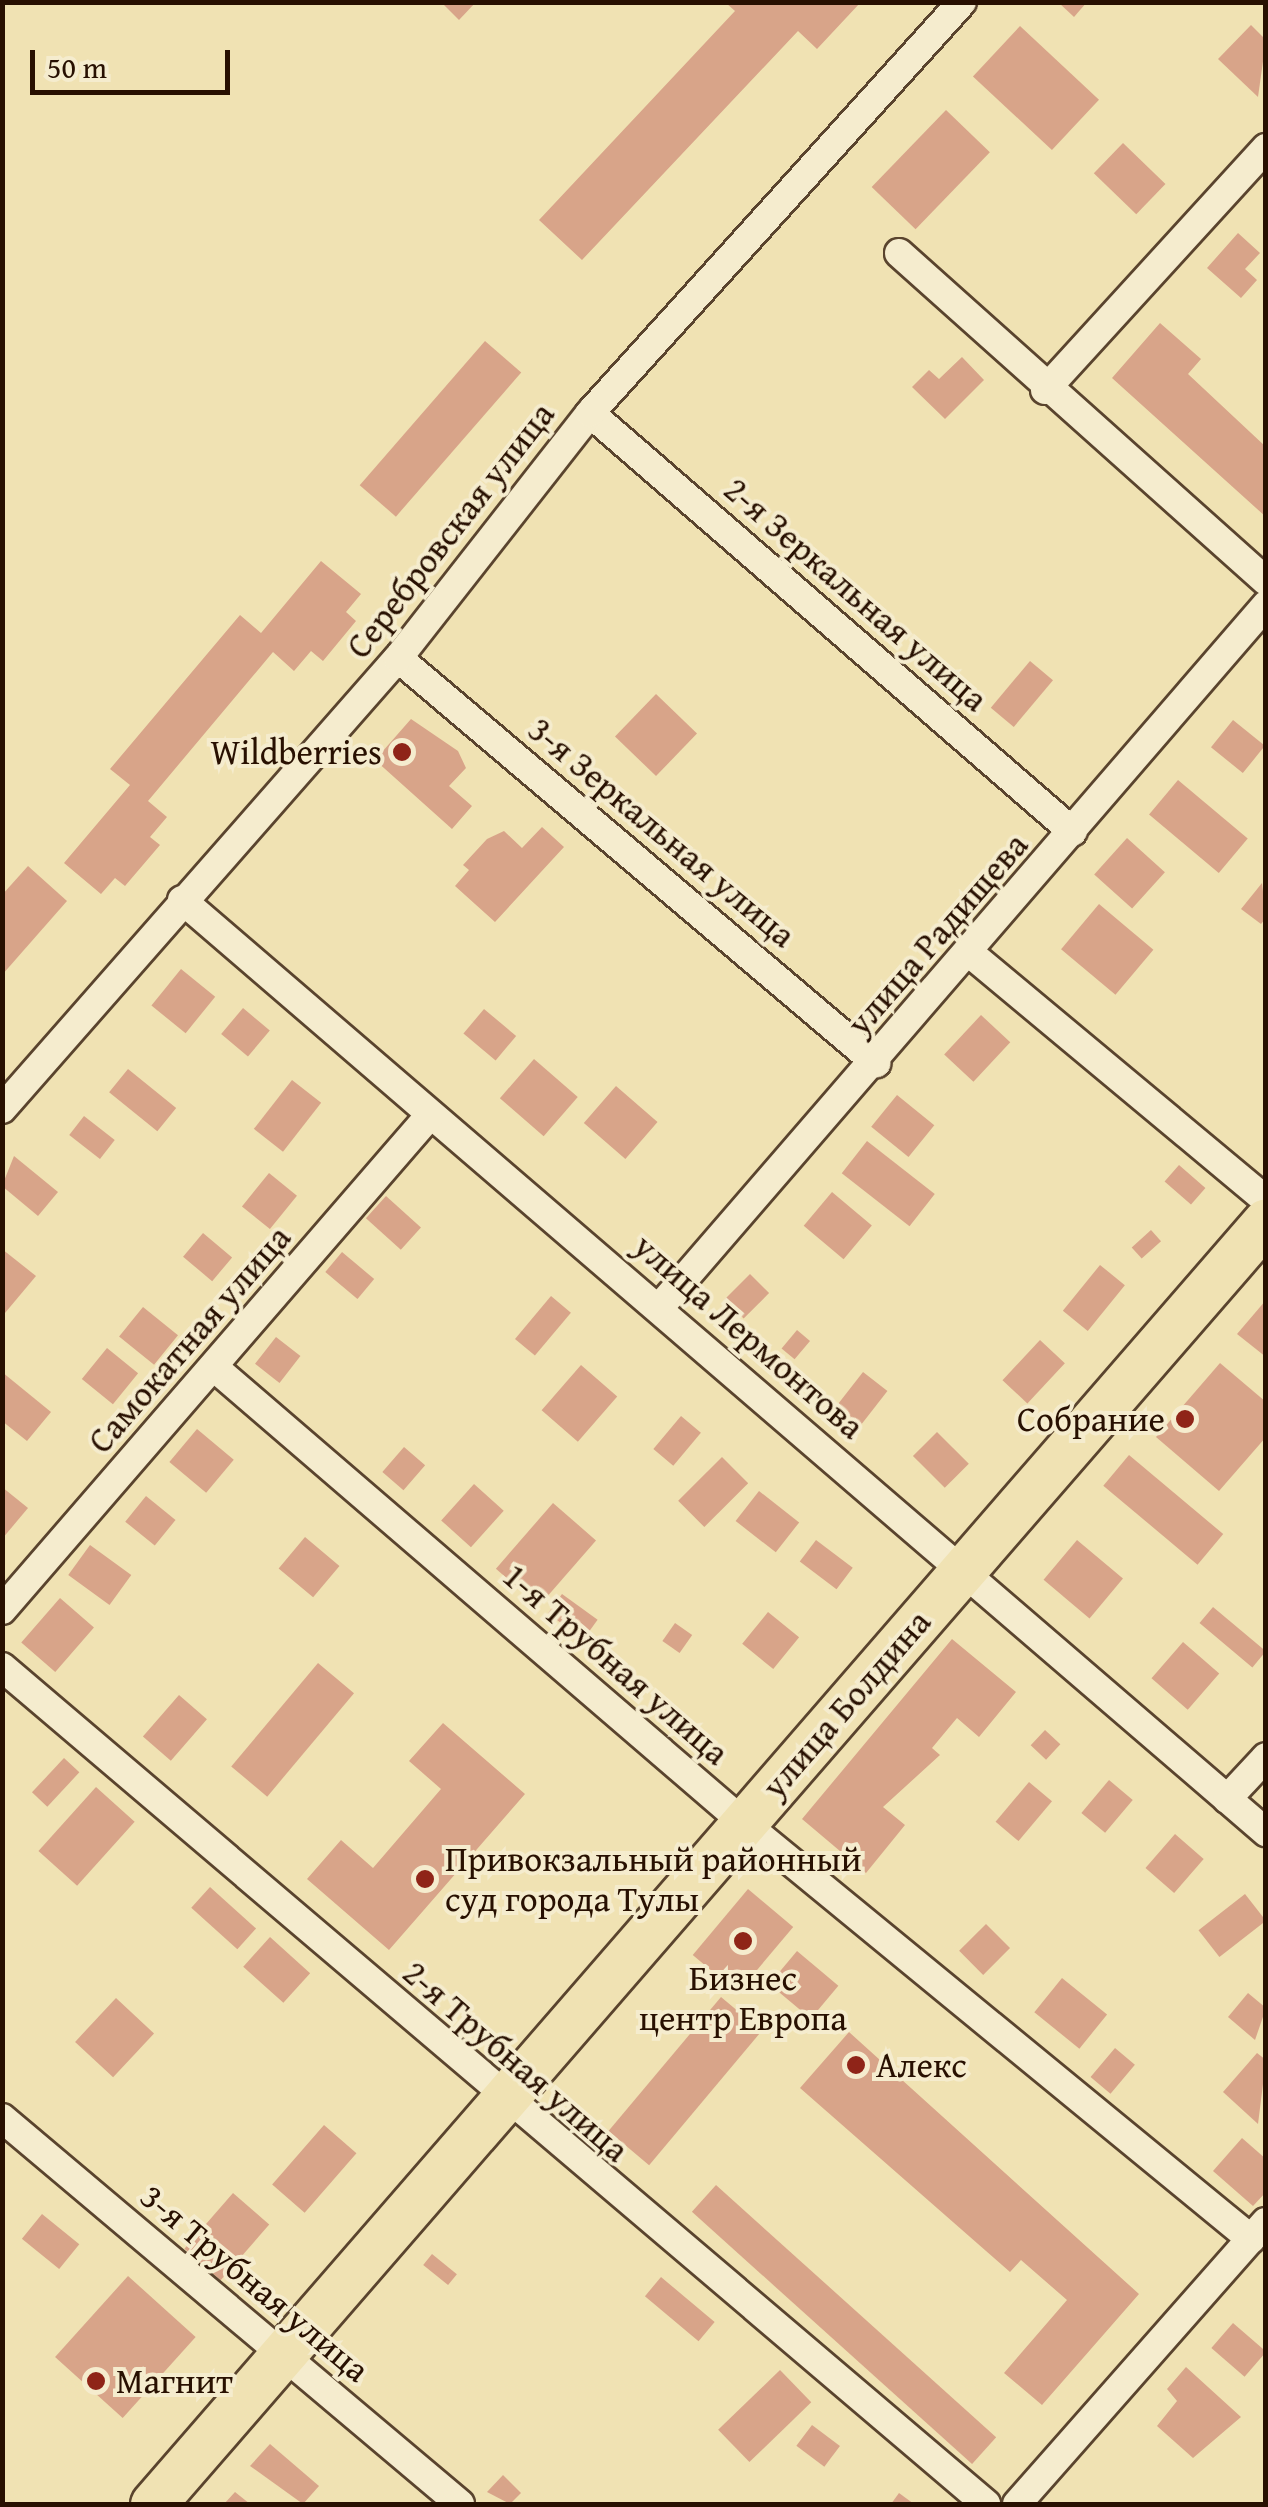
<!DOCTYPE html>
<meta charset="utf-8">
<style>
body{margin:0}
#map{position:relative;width:1268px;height:2507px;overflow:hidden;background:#f0e2b3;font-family:"Gentium Book Plus",serif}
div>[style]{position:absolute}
.building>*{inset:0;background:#d8a489;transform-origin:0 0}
.roads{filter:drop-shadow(2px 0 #5a442e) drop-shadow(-2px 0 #5a442e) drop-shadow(0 2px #5a442e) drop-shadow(0 -2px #5a442e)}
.minor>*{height:28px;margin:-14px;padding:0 14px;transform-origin:14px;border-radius:14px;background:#f5ecce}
.primary>*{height:45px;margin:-22.5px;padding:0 22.5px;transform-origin:22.5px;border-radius:22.5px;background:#f0e2b3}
.dots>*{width:28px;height:28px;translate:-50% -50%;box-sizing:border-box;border:5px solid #f5ecce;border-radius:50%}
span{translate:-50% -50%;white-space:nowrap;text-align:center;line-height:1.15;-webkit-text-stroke:8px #f5ecce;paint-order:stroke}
.street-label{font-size:35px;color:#281001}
.poi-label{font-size:35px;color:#281001}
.right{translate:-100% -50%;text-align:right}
.left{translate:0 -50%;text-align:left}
.frame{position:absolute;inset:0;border:5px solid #281001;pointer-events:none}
.scale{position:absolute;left:30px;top:50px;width:200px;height:45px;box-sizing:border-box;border:5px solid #281001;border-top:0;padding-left:12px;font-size:30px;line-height:35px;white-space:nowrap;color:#281001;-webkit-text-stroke:8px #f5ecce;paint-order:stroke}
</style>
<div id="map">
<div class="building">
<i style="clip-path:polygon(441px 2px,476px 2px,459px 20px)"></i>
<i style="clip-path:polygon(1058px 2px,1087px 2px,1074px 17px)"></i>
<i style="clip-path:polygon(726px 3px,860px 3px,817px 49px,798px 31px,582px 260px,539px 220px,735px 11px)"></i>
<i style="clip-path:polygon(1251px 25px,1266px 40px,1258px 97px,1218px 59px)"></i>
<i style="left:1020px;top:26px;width:108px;height:69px;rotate:43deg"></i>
<i style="left:946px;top:110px;width:61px;height:107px;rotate:44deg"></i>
<i style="left:1123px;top:143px;width:59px;height:42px;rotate:44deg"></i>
<i style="clip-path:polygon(1238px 233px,1260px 253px,1245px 269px,1257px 280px,1241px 298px,1207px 268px)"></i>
<i style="clip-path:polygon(1160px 323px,1201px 359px,1188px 374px,1266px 447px,1266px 517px,1112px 378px)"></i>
<i style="left:485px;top:341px;width:48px;height:191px;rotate:41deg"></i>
<i style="clip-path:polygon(962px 357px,984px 380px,945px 419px,912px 387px,929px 370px,939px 379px)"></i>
<i style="clip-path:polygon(321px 561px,361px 594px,346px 612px,356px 621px,323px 661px,311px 651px,294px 671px,273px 652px,148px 801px,167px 817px,150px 837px,160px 845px,125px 886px,115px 878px,101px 894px,64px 863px,130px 785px,110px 769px,240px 615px,261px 633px)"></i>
<i style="left:1030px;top:661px;width:30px;height:61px;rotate:40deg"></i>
<i style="left:656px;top:694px;width:57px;height:59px;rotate:44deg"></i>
<i style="clip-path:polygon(411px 719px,458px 751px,466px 768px,449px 786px,472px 806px,452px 829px,375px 760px)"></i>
<i style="left:1233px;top:720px;width:41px;height:35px;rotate:39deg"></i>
<i style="left:1178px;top:780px;width:91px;height:45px;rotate:40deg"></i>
<i style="clip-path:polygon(542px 827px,564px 847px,495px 922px,455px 886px,469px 870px,463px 865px,487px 839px,504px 831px,522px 848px)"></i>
<i style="left:1127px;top:838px;width:51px;height:49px;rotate:42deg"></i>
<i style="clip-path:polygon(28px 866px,67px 901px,2px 975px,2px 895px)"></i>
<i style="clip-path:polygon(1262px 883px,1266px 918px,1261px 924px,1241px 909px)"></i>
<i style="left:1099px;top:904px;width:71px;height:59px;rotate:40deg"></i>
<i style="left:181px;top:969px;width:44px;height:47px;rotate:39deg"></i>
<i style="left:243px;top:1008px;width:35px;height:34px;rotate:40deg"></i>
<i style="left:484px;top:1009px;width:42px;height:32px;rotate:40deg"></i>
<i style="left:981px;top:1015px;width:40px;height:54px;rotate:43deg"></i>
<i style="left:534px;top:1059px;width:58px;height:52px;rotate:41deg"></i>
<i style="left:128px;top:1069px;width:62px;height:30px;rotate:39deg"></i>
<i style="left:292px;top:1080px;width:37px;height:62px;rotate:38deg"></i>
<i style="left:616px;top:1086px;width:55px;height:49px;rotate:41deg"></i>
<i style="left:897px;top:1095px;width:48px;height:41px;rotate:39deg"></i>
<i style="left:84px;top:1116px;width:39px;height:24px;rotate:38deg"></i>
<i style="left:867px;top:1141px;width:86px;height:41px;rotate:38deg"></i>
<i style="clip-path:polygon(14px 1156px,58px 1192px,38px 1216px,2px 1186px)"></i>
<i style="left:1179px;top:1165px;width:35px;height:22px;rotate:41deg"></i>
<i style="left:269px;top:1173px;width:36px;height:43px;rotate:39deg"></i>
<i style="left:832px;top:1192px;width:52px;height:44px;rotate:40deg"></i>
<i style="left:386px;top:1196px;width:47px;height:30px;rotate:42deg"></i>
<i style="left:1151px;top:1230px;width:15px;height:26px;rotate:48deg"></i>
<i style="left:203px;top:1233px;width:38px;height:31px;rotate:40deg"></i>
<i style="clip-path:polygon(2px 1249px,36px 1276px,5px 1313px,2px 1311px)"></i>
<i style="left:342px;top:1252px;width:42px;height:26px;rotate:40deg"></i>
<i style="left:1100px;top:1265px;width:32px;height:59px;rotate:39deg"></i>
<i style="left:750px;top:1274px;width:27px;height:36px;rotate:45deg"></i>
<i style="left:551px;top:1296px;width:26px;height:56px;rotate:40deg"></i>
<i style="clip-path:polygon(1266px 1300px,1266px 1357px,1237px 1334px)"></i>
<i style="left:143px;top:1307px;width:45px;height:38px;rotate:39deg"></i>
<i style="left:797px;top:1330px;width:17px;height:24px;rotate:40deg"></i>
<i style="left:276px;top:1337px;width:31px;height:34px;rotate:38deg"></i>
<i style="left:1040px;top:1340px;width:34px;height:55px;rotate:43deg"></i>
<i style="left:107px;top:1348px;width:40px;height:40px;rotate:39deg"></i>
<i style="clip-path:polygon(1220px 1363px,1266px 1402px,1266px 1437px,1219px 1491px,1156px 1437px)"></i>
<i style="left:581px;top:1365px;width:48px;height:60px;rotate:41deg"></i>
<i style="clip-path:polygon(2px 1372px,51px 1412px,27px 1441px,2px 1421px)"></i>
<i style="left:863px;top:1372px;width:31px;height:45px;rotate:38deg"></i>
<i style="left:681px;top:1416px;width:26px;height:43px;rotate:40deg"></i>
<i style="left:197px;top:1429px;width:48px;height:43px;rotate:40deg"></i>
<i style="left:937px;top:1432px;width:45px;height:34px;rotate:45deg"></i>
<i style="left:404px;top:1447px;width:28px;height:33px;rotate:41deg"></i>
<i style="left:1129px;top:1455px;width:123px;height:40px;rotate:40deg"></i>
<i style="left:722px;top:1457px;width:37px;height:62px;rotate:45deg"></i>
<i style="left:474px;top:1484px;width:40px;height:49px;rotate:42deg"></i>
<i style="clip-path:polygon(2px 1487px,28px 1508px,2px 1539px)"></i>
<i style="left:759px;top:1491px;width:51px;height:38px;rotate:38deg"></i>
<i style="left:146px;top:1496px;width:38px;height:33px;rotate:39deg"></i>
<i style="left:553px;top:1503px;width:57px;height:87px;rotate:41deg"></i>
<i style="left:305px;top:1537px;width:45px;height:41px;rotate:40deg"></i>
<i style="left:816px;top:1540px;width:46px;height:27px;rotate:37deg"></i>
<i style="left:1077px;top:1540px;width:60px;height:52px;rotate:40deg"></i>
<i style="left:90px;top:1545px;width:51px;height:37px;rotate:36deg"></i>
<i style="left:562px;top:1594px;width:44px;height:24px;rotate:36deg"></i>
<i style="left:60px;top:1598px;width:45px;height:59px;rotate:41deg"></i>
<i style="left:1213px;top:1607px;width:69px;height:21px;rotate:40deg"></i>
<i style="left:768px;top:1612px;width:40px;height:41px;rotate:39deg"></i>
<i style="left:675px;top:1623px;width:21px;height:22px;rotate:35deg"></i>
<i style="clip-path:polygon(952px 1639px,1016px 1692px,979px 1737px,957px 1718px,932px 1748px,940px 1755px,883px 1807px,905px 1825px,866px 1873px,802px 1819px)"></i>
<i style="left:1183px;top:1642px;width:48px;height:48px;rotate:41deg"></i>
<i style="left:318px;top:1663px;width:47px;height:135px;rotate:40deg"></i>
<i style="left:179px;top:1695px;width:37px;height:55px;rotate:41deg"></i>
<i style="clip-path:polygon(443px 1723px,525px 1794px,389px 1950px,307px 1879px,341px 1840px,373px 1868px,441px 1789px,409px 1761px)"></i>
<i style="left:1045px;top:1730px;width:21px;height:21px;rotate:43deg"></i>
<i style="left:64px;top:1758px;width:21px;height:47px;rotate:43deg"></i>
<i style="left:1109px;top:1780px;width:31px;height:43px;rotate:40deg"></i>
<i style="left:1029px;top:1782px;width:30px;height:52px;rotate:40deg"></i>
<i style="left:96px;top:1787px;width:52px;height:86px;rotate:42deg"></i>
<i style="left:1175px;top:1834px;width:38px;height:45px;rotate:41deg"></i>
<i style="left:210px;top:1887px;width:62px;height:28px;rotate:42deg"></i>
<i style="left:748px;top:1889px;width:59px;height:86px;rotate:40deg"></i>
<i style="left:1245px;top:1894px;width:34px;height:59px;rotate:52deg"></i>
<i style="left:986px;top:1924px;width:34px;height:38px;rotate:45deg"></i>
<i style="left:270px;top:1937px;width:54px;height:40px;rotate:42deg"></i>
<i style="left:797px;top:1951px;width:54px;height:43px;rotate:40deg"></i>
<i style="left:1062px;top:1978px;width:58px;height:44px;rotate:39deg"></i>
<i style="clip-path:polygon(1248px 1993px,1266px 2008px,1255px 2040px,1228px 2017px)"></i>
<i style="left:721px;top:1997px;width:53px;height:175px;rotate:40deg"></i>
<i style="left:116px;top:1998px;width:52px;height:60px;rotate:43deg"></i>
<i style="clip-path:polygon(849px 2032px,1139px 2294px,1042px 2405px,1004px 2373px,1067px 2300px,1021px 2260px,1010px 2272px,800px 2088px)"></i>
<i style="left:1115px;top:2048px;width:26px;height:38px;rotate:40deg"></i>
<i style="clip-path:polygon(1257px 2053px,1266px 2060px,1258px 2124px,1223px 2092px)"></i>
<i style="left:324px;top:2125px;width:43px;height:79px;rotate:41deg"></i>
<i style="clip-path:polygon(1242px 2138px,1266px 2159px,1266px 2192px,1253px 2206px,1213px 2171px)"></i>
<i style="left:716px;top:2185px;width:377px;height:36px;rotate:42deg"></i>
<i style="left:233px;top:2193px;width:48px;height:74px;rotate:41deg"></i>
<i style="left:42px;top:2214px;width:48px;height:32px;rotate:39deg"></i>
<i style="left:432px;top:2254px;width:32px;height:14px;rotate:39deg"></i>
<i style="left:128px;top:2276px;width:91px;height:109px;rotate:42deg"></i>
<i style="left:661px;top:2277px;width:70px;height:25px;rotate:40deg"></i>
<i style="left:1233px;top:2323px;width:44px;height:33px;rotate:41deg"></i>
<i style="clip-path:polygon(1186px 2367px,1241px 2417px,1193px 2458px,1157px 2426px,1177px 2401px,1167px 2389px)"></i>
<i style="left:780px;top:2370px;width:45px;height:86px;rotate:46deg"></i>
<i style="left:812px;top:2425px;width:35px;height:26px;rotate:37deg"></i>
<i style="clip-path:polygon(270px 2444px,319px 2486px,303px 2504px,250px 2466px)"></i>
<i style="clip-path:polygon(503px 2475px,521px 2493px,510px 2504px,487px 2492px)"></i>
<i style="clip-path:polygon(235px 2492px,250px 2504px,224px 2504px)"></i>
<i style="clip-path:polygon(899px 2493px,914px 2504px,891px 2504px)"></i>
</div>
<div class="roads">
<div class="minor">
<i style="left:899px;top:253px;width:492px;rotate:41.8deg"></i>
<i style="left:1045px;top:390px;width:328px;rotate:-47.6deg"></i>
<i style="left:590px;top:413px;width:639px;rotate:40.94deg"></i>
<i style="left:398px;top:658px;width:627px;rotate:40.27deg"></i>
<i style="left:182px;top:900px;width:1430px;rotate:40.69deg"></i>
<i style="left:972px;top:955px;width:383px;rotate:39.8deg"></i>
<i style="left:2px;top:1109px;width:600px;rotate:-48.72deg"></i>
<i style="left:398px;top:658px;width:311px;rotate:-51.9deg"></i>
<i style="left:590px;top:413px;width:554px;rotate:-47.85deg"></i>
<i style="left:659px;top:1308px;width:929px;rotate:-49.19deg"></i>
<i style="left:215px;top:1368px;width:698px;rotate:40.7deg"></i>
<i style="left:744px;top:1823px;width:656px;rotate:39.37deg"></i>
<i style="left:2px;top:1610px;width:654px;rotate:-49.15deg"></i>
<i style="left:2px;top:1667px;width:1292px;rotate:40.38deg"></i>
<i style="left:1227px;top:1799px;width:57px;rotate:-47.1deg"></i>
<i style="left:2px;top:2118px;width:599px;rotate:40.12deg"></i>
<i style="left:1017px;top:2504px;width:376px;rotate:-48.6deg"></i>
</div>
<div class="primary">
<i style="left:153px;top:2504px;width:1698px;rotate:-49.06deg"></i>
</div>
</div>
<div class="dots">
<i style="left:402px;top:752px;background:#8f2418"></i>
<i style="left:1185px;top:1419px;background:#8f2418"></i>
<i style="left:425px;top:1879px;background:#8f2418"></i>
<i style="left:743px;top:1941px;background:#8f2418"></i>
<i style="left:856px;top:2065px;background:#8f2418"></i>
<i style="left:96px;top:2381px;background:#8f2418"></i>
</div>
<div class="street-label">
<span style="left:450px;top:530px;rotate:-52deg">Серебровская улица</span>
<span style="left:856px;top:594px;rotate:41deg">2-я Зеркальная улица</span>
<span style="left:662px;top:832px;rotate:40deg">3-я Зеркальная улица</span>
<span style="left:937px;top:934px;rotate:-49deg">улица Радищева</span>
<span style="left:749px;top:1336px;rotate:41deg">улица Лермонтова</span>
<span style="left:189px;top:1339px;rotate:-49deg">Самокатная улица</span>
<span style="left:616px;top:1664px;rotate:41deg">1-я Трубная улица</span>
<span style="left:846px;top:1704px;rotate:-49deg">улица Болдина</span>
<span style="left:516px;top:2061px;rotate:41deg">2-я Трубная улица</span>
<span style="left:255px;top:2283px;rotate:40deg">3-я Трубная улица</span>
</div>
<div class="poi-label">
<span class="right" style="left:382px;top:752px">Wildberries</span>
<span class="right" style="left:1165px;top:1419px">Собрание</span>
<span class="left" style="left:445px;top:1879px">Привокзальный районный<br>суд города Тулы</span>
<span style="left:743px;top:1998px">Бизнес<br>центр Европа</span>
<span class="left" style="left:876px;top:2065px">Алекс</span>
<span class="left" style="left:116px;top:2381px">Магнит</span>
</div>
<div class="frame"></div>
<div class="scale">50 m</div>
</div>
